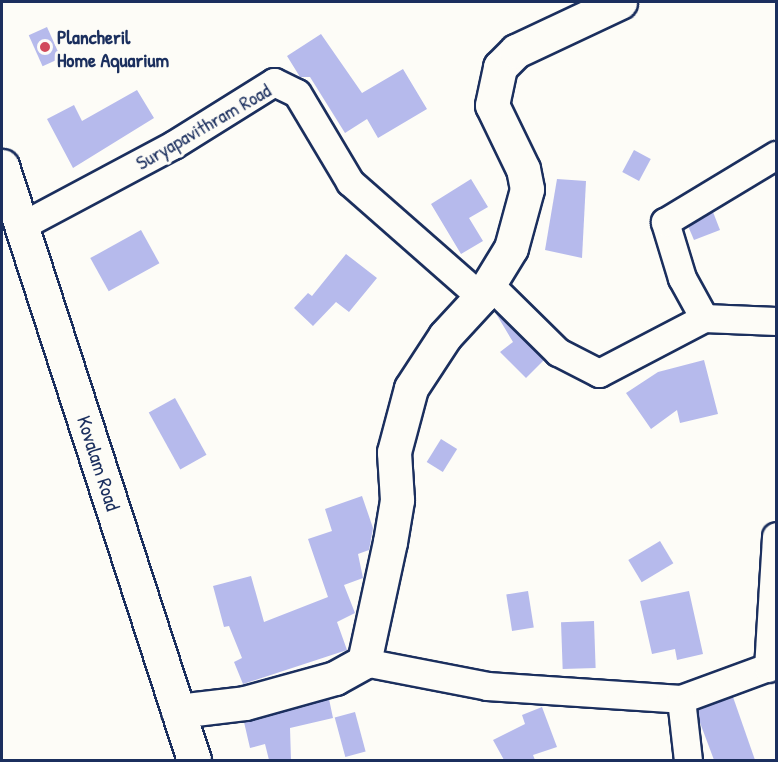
<!DOCTYPE html>
<style>
body{margin:0}
#map{position:relative;width:778px;height:762px;overflow:hidden;background:#fdfcf7;font-family:"Patrick Hand",sans-serif}
div>[style]{position:absolute}
.building>*{inset:0;background:#b6baec;transform-origin:0 0}
.roads{filter:drop-shadow(2px 0 #1b2f5e) drop-shadow(-2px 0 #1b2f5e) drop-shadow(0 2px #1b2f5e) drop-shadow(0 -2px #1b2f5e)}
.minor>*{height:27px;margin:-13.5px;padding:0 13.5px;transform-origin:13.5px;border-radius:13.5px;background:#fdfcf7}
.secondary>*{height:33px;margin:-16.5px;padding:0 16.5px;transform-origin:16.5px;border-radius:16.5px;background:#fdfcf7}
.primary>*{height:33px;margin:-16.5px;padding:0 16.5px;transform-origin:16.5px;border-radius:16.5px;background:#fdfcf7}
.dots>*{width:16px;height:16px;translate:-50% -50%;box-sizing:border-box;border:3px solid #fdfcf7;border-radius:50%}
span{translate:-50% -50%;white-space:nowrap;text-align:center;line-height:1.15;-webkit-text-stroke:6px #fdfcf7;paint-order:stroke}
.poi-label{font-size:20px;color:#1b2f5e;font-weight:700}
.left{translate:0 -50%;text-align:left}
.street-label{font-size:20px;color:#1b2f5e}
.frame{position:absolute;inset:0;border:3px solid #1b2f5e;pointer-events:none}
</style>
<div id="map">
<div class="building">
<i style="left:47px;top:27px;width:34px;height:20px;rotate:66deg"></i>
<i style="clip-path:polygon(321px 34px,362px 93px,403px 69px,427px 109px,378px 138px,367px 119px,345px 133px,310px 77px,300px 77px,287px 56px)"></i>
<i style="clip-path:polygon(137px 90px,154px 118px,73px 168px,47px 119px,74px 105px,82px 121px)"></i>
<i style="left:634px;top:150px;width:19px;height:25px;rotate:28deg"></i>
<i style="clip-path:polygon(471px 179px,488px 207px,469px 218px,483px 241px,461px 254px,431px 204px)"></i>
<i style="clip-path:polygon(557px 179px,586px 181px,582px 258px,545px 250px)"></i>
<i style="clip-path:polygon(713px 212px,720px 230px,694px 240px,688px 226px)"></i>
<i style="left:141px;top:230px;width:38px;height:58px;rotate:61deg"></i>
<i style="clip-path:polygon(346px 254px,377px 278px,349px 312px,336px 302px,313px 326px,294px 308px,308px 293px,312px 296px)"></i>
<i style="clip-path:polygon(495px 312px,544px 360px,526px 378px,500px 352px,513px 342px)"></i>
<i style="clip-path:polygon(704px 360px,718px 414px,680px 423px,677px 410px,651px 429px,626px 393px,658px 372px)"></i>
<i style="left:175px;top:398px;width:65px;height:30px;rotate:61deg"></i>
<i style="left:441px;top:439px;width:19px;height:27px;rotate:32deg"></i>
<i style="clip-path:polygon(362px 496px,373px 528px,369px 550px,358px 554px,363px 578px,344px 585px,355px 613px,337px 622px,347px 650px,243px 684px,234px 662px,242px 658px,229px 626px,224px 627px,213px 586px,251px 576px,264px 622px,328px 597px,308px 539px,332px 531px,325px 509px)"></i>
<i style="left:660px;top:541px;width:26px;height:37px;rotate:59deg"></i>
<i style="left:528px;top:591px;width:37px;height:22px;rotate:81deg"></i>
<i style="clip-path:polygon(689px 591px,703px 654px,677px 660px,675px 649px,652px 654px,640px 601px)"></i>
<i style="left:594px;top:621px;width:47px;height:33px;rotate:88deg"></i>
<i style="clip-path:polygon(733px 697px,755px 760px,714px 760px,699px 720px,698px 710px)"></i>
<i style="clip-path:polygon(329px 699px,333px 718px,290px 728px,291px 760px,269px 760px,265px 744px,250px 748px,244px 722px)"></i>
<i style="clip-path:polygon(542px 707px,557px 747px,533px 755px,535px 760px,504px 760px,493px 740px,525px 724px,522px 715px)"></i>
<i style="left:355px;top:712px;width:41px;height:21px;rotate:75deg"></i>
</div>
<div class="roads">
<div class="minor">
<i style="left:23px;top:225px;width:170px;rotate:-28.1deg"></i>
<i style="left:173px;top:145px;width:119px;rotate:-32deg"></i>
<i style="left:274px;top:82px;width:25px;rotate:26deg"></i>
<i style="left:297px;top:93px;width:104px;rotate:59.2deg"></i>
<i style="left:350px;top:182px;width:174px;rotate:41.3deg"></i>
<i style="left:489px;top:284px;width:97px;rotate:44.6deg"></i>
<i style="left:558px;top:352px;width:46px;rotate:27.1deg"></i>
<i style="left:599px;top:373px;width:119px;rotate:-27.6deg"></i>
<i style="left:704px;top:318px;width:46px;rotate:-118.8deg"></i>
<i style="left:682px;top:278px;width:59px;rotate:-106.9deg"></i>
<i style="left:665px;top:222px;width:130px;rotate:-31.1deg"></i>
<i style="left:704px;top:318px;width:72px;rotate:2.4deg"></i>
<i style="left:364px;top:662px;width:125px;rotate:11deg"></i>
<i style="left:487px;top:686px;width:194px;rotate:3.8deg"></i>
<i style="left:681px;top:699px;width:101px;rotate:-20.2deg"></i>
<i style="left:768px;top:668px;width:132px;rotate:-86.5deg"></i>
<i style="left:681px;top:699px;width:61px;rotate:83.5deg"></i>
</div>
<div class="secondary">
<i style="left:178px;top:711px;width:67px;rotate:-6.8deg"></i>
<i style="left:245px;top:703px;width:93px;rotate:-15.5deg"></i>
<i style="left:335px;top:678px;width:33px;rotate:-29deg"></i>
<i style="left:364px;top:662px;width:123px;rotate:-77.8deg"></i>
<i style="left:390px;top:542px;width:43px;rotate:-80.5deg"></i>
<i style="left:397px;top:500px;width:48px;rotate:-93.6deg"></i>
<i style="left:394px;top:452px;width:66px;rotate:-75.1deg"></i>
<i style="left:411px;top:388px;width:62px;rotate:-56.8deg"></i>
<i style="left:445px;top:336px;width:53px;rotate:-47.3deg"></i>
<i style="left:481px;top:297px;width:57px;rotate:-58.5deg"></i>
<i style="left:511px;top:248px;width:61px;rotate:-74.8deg"></i>
<i style="left:527px;top:189px;width:20px;rotate:-101deg"></i>
<i style="left:523px;top:169px;width:71px;rotate:-115.8deg"></i>
<i style="left:492px;top:105px;width:39px;rotate:-78deg"></i>
<i style="left:500px;top:67px;width:23px;rotate:-45deg"></i>
<i style="left:516px;top:51px;width:115px;rotate:-25.2deg"></i>
</div>
<div class="primary">
<i style="left:2px;top:166px;width:624px;rotate:72.09deg"></i>
</div>
</div>
<div class="dots">
<i style="left:45px;top:47px;background:#d1495b"></i>
</div>
<div class="poi-label">
<span class="left" style="left:57px;top:48px">Plancheril<br>Home Aquarium</span>
</div>
<div class="street-label">
<span style="left:203px;top:126px;rotate:-30deg">Suryapavithram Road</span>
<span style="left:99px;top:463px;rotate:72deg">Kovalam Road</span>
</div>
<div class="frame"></div>
</div>
